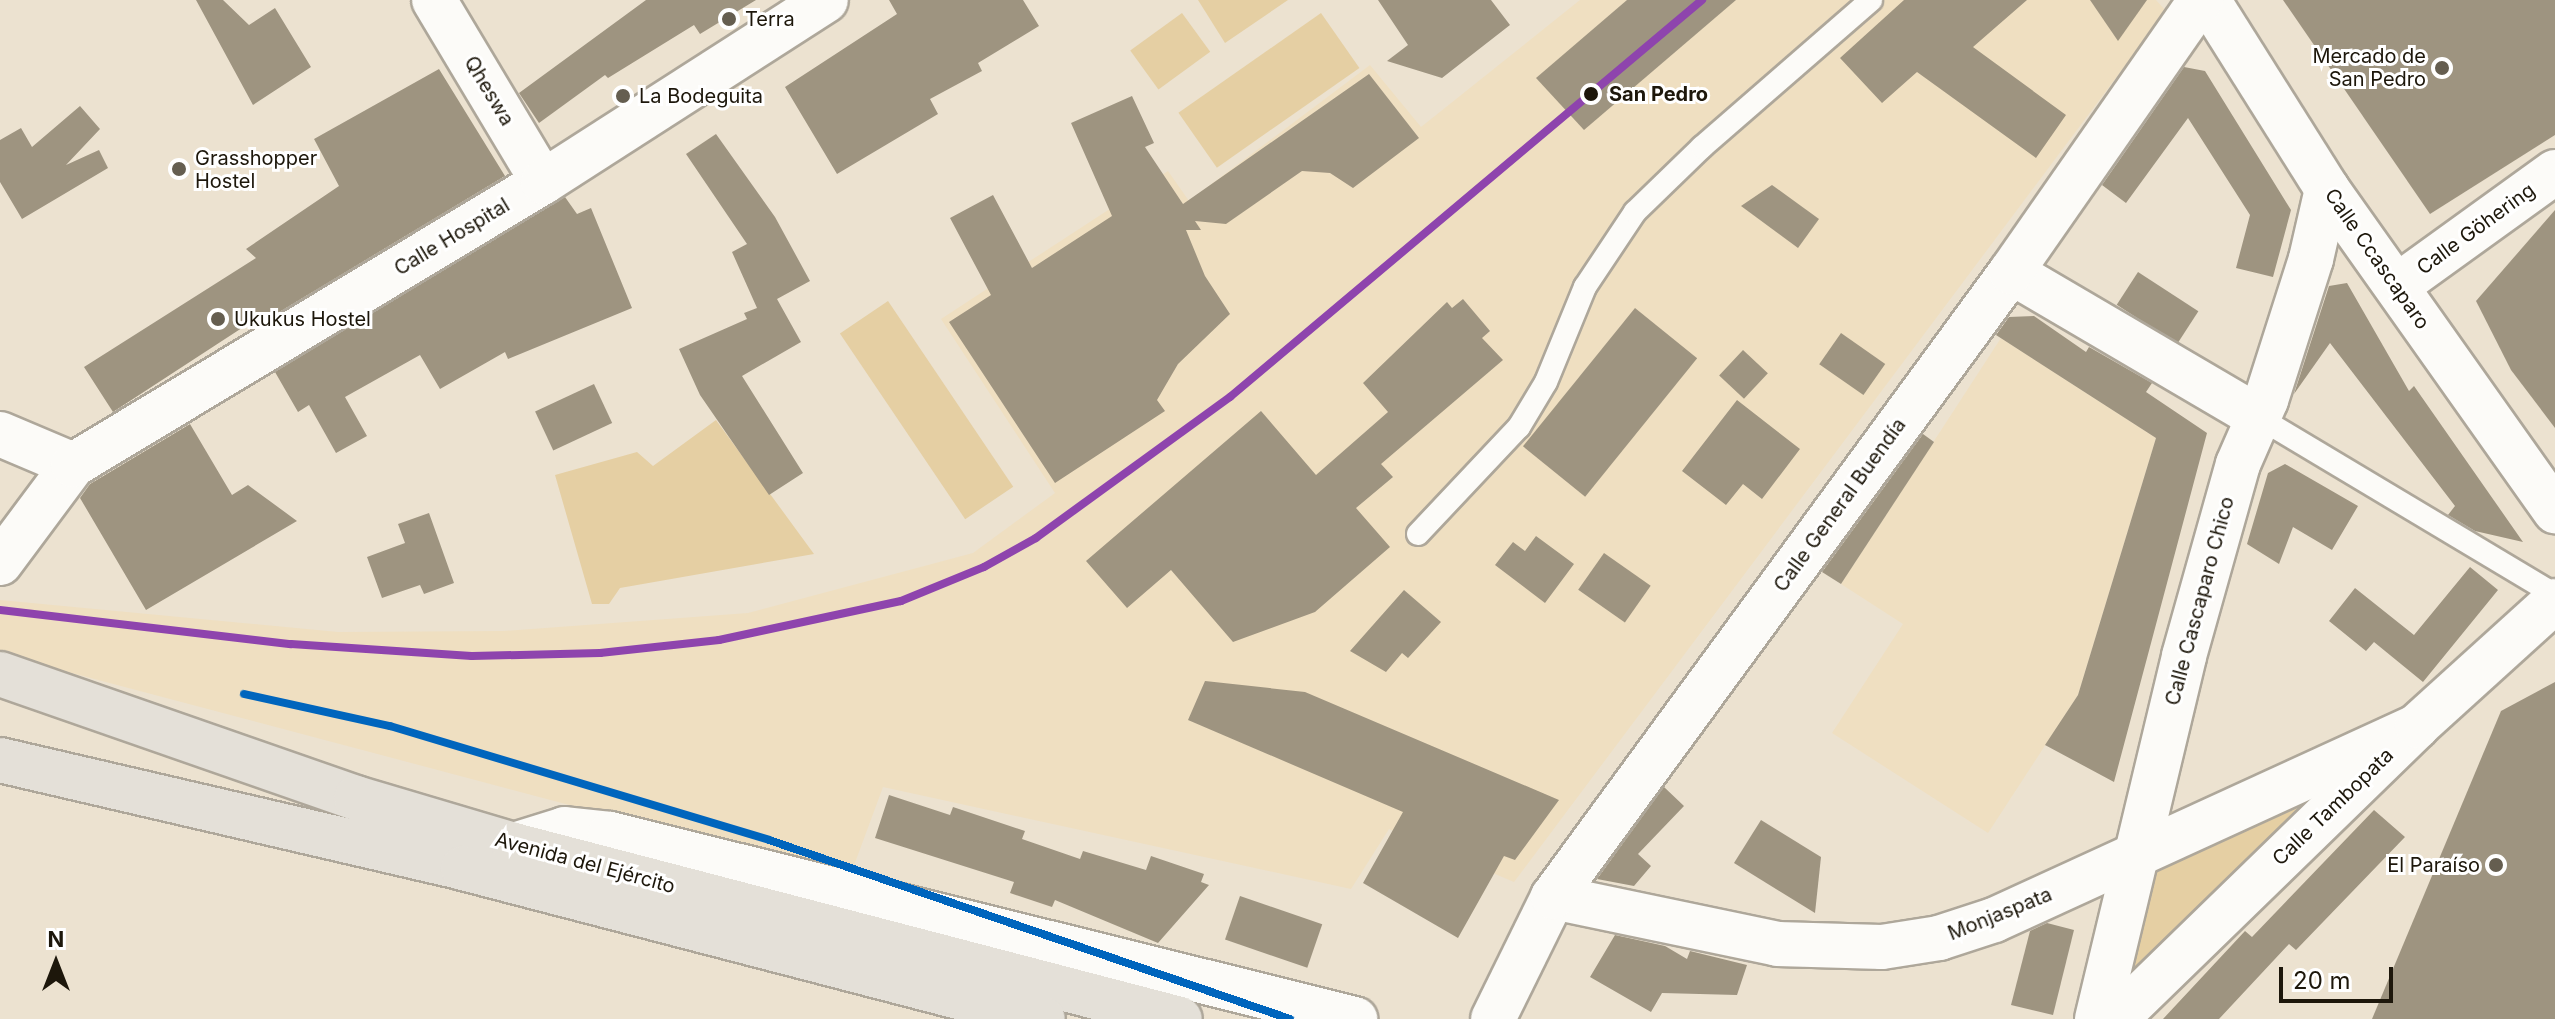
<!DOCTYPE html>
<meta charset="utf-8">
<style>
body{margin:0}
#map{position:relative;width:2555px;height:1019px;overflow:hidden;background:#ece2d0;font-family:Inter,sans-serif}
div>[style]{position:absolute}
.built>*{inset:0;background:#efdfc1}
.green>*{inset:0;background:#e5cfa3;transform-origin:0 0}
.building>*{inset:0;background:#9e9480;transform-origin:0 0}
.roads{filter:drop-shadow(2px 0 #aea79a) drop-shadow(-2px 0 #aea79a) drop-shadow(0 2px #aea79a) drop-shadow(0 -2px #aea79a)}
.service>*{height:22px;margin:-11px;padding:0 11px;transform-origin:11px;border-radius:11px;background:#fcfbf8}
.minor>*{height:44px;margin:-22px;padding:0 22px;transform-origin:22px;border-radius:22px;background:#fcfbf8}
.primary>*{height:44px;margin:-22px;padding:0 22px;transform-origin:22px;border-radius:22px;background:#e4e0d8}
.rail-1>*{height:8px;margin:-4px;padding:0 4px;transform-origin:4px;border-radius:4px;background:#8e44ad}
.rail-2>*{height:8px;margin:-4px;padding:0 4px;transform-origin:4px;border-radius:4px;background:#0065bd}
.dots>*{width:22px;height:22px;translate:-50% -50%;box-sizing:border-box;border:4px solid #fff;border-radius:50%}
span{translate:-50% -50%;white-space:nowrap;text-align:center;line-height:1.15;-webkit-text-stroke:6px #fff;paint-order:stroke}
.poi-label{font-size:20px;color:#1d170b}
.left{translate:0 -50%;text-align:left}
.right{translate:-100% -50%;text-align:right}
.street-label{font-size:20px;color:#1d170b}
.stop-label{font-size:20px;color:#1d170b;font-weight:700}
.north{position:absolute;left:16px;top:923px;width:80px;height:80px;-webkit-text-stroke:6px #fff;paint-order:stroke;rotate:0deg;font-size:22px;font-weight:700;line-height:32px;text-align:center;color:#1d170b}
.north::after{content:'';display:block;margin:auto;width:28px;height:36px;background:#1d170b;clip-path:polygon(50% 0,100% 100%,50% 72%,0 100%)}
.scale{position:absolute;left:2279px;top:967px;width:114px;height:36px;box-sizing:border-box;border:4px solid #1d170b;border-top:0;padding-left:10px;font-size:24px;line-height:28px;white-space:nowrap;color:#1d170b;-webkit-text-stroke:6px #fff;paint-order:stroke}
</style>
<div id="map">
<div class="built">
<i style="clip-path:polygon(1580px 0,2156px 0,2166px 11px,1514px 882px,1389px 829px,1351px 889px,883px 787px,849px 879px,0 654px,0 600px,338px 632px,503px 631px,748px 613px,973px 553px,1055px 493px,941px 319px,1168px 171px,1189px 201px,1370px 65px,1421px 127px)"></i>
<i style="clip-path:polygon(2001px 338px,2156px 438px,2078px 695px,1988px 833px,1832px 733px,1903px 624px,1841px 584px)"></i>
</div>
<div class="green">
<i style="clip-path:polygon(1198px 0,1288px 0,1225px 43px)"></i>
<i style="left:1182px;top:13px;width:48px;height:64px;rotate:54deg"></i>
<i style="left:1321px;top:13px;width:67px;height:174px;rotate:55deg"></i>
<i style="left:888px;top:301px;width:224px;height:58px;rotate:56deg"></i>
<i style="clip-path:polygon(716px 420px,814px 554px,620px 588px,609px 604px,592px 604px,555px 475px,637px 452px,653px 466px)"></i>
<i style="clip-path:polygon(2336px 786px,2130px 984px,2156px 868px)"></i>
</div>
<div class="building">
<i style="clip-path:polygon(196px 0,223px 0,249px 25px,275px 8px,311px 67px,253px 105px)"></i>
<i style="clip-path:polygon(646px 0,756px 0,700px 34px,694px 25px,608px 78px,605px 75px,539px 123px,519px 93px)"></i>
<i style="clip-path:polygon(889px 0,1023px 0,1039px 26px,978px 63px,982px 71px,930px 99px,938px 114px,837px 174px,785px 87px,897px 14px)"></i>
<i style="clip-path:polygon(1378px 0,1491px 0,1510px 25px,1442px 78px,1387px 61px,1408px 45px)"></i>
<i style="clip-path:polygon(1627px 0,1736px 0,1584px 130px,1536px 78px)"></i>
<i style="clip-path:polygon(1904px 0,2027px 0,1973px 47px,2066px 115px,2036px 158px,1917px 72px,1882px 103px,1840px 58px)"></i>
<i style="clip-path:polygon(2090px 0,2147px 0,2118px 41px)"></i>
<i style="clip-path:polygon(2283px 0,2555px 0,2555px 135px,2430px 214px)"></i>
<i style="clip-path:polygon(2184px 67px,2205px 71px,2291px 210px,2273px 277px,2236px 268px,2250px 215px,2188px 118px,2126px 203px,2102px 185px)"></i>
<i style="clip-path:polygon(439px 69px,505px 176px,251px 329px,248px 324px,113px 412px,84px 367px,256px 258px,246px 249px,339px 186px,314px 139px)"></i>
<i style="clip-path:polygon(1369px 74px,1419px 138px,1353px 188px,1330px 173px,1302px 171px,1226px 224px,1195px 221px,1201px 230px,1186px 230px,1205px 276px,1230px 314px,1178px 364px,1157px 400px,1165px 411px,1055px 483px,949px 322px,991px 295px,950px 218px,993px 195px,1032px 268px,1112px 216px,1071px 123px,1132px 96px,1154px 143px,1145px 147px,1183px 204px)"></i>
<i style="clip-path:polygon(80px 106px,100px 129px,66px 165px,99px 150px,108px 168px,22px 219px,0 182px,0 140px,21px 128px,32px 147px)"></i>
<i style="clip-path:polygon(716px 134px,775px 217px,810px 281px,777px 299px,801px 342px,742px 376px,803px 473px,769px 495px,700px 395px,679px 349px,747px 319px,744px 313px,757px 308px,732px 252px,747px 244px,686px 154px)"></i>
<i style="clip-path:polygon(1772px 185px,1819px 219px,1798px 248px,1741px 206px)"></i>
<i style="clip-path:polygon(565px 197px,577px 214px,591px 208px,632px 308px,508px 359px,505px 352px,440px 389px,420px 355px,345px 397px,367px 436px,336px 453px,309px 405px,298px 412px,275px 372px)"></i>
<i style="clip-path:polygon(2555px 210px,2555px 428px,2511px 370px,2476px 301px)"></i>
<i style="left:2138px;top:272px;width:72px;height:39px;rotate:33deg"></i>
<i style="clip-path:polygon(2347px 283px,2409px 391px,2414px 386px,2523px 542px,2475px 531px,2448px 515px,2455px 506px,2330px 343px,2294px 394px,2329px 286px)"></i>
<i style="clip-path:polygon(1463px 299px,1490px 331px,1482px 338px,1503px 360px,1381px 464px,1393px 477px,1356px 508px,1390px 547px,1315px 612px,1233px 642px,1171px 570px,1127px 608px,1086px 561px,1261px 411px,1316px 475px,1388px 412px,1363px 383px,1447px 302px,1452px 308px)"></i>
<i style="left:1635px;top:308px;width:80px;height:178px;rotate:39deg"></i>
<i style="clip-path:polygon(2034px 316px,2086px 352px,2089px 347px,2152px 383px,2146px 392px,2207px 433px,2114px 782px,2045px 745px,2078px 695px,2156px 438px,1996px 335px,2009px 317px)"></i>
<i style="left:1841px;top:333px;width:54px;height:38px;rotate:35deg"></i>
<i style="left:1743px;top:350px;width:34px;height:35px;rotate:43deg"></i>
<i style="left:594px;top:384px;width:43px;height:65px;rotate:65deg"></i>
<i style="clip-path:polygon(1737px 400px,1800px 449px,1762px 499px,1743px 484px,1726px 505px,1682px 471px)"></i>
<i style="clip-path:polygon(190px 424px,232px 495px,248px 485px,297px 521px,146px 610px,80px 498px,90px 484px)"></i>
<i style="clip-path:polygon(1923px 434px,1934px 442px,1841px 584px,1822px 572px)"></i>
<i style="clip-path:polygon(2285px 464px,2358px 506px,2332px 550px,2293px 527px,2279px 564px,2247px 544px,2268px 473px)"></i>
<i style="clip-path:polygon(429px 513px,454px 583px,424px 594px,420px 585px,382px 598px,367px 557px,405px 543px,398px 524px)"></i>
<i style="clip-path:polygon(1536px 536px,1574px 564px,1545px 603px,1495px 565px,1513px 542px,1525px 551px)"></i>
<i style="left:1604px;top:553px;width:57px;height:45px;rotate:35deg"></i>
<i style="clip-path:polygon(2470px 567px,2498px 590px,2423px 682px,2374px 642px,2366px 651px,2329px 621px,2355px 588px,2414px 635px)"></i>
<i style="clip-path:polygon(1404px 590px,1441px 622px,1408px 658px,1402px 653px,1386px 672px,1350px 651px)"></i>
<i style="clip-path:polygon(1205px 681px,1305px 692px,1559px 800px,1515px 860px,1504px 856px,1458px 938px,1363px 883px,1403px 812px,1188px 720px)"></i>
<i style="clip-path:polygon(2555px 682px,2555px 1019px,2372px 1019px,2501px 711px)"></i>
<i style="clip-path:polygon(1664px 787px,1684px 806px,1638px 854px,1651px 866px,1634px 886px,1597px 879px)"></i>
<i style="clip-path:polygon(889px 795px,950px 815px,953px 807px,1025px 831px,1022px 839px,1080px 859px,1083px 851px,1146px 870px,1151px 856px,1204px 874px,1201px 882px,1209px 885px,1158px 943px,1055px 900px,1052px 907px,1010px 893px,1014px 882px,875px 838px)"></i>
<i style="clip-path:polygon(2374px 810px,2405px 837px,2296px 950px,2289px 944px,2219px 1019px,2163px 1019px,2245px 931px,2252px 937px)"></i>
<i style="clip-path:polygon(1761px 820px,1821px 857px,1815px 913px,1734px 863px)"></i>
<i style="left:1240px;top:896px;width:87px;height:46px;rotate:19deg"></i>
<i style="clip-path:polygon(2047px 923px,2074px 930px,2053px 1015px,2011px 1005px,2030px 931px)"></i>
<i style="clip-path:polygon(1615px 935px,1665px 946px,1687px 959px,1690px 951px,1747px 965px,1737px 995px,1662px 993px,1651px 1012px,1590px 977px)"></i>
</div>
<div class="roads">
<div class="service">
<i style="left:2258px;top:417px;width:346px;rotate:30.9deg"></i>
<i style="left:1418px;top:534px;width:147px;rotate:-46.7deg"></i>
<i style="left:1519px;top:427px;width:52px;rotate:-59deg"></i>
<i style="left:1546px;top:382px;width:103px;rotate:-67.7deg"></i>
<i style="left:1585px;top:287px;width:90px;rotate:-56.3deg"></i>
<i style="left:1635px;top:212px;width:93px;rotate:-44.1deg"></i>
<i style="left:1702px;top:147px;width:224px;rotate:-41deg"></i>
</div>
<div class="minor">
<i style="left:434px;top:0;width:212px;rotate:59.1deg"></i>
<i style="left:2208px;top:0;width:223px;rotate:57.8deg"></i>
<i style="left:2327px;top:189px;width:395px;rotate:54.7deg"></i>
<i style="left:2011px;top:272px;width:286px;rotate:30.4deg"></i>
<i style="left:2397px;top:286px;width:195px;rotate:-35.8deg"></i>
<i style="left:0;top:434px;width:79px;rotate:23deg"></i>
<i style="left:0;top:563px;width:122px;rotate:-53.3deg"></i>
<i style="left:73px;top:465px;width:549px;rotate:-31.05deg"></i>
<i style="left:543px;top:182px;width:336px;rotate:-32.7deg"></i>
<i style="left:514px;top:845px;width:53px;rotate:-17.4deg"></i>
<i style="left:565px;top:829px;width:45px;rotate:6.3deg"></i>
<i style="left:610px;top:834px;width:768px;rotate:13.95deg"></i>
<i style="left:1553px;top:897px;width:229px;rotate:11.8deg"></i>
<i style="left:1777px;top:944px;width:105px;rotate:1.6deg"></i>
<i style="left:1882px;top:947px;width:58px;rotate:-9deg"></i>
<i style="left:1939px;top:938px;width:58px;rotate:-18.1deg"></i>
<i style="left:1994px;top:920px;width:465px;rotate:-24.6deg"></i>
<i style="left:1493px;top:1019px;width:136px;rotate:-63.8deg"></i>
<i style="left:1553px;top:897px;width:775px;rotate:-53.77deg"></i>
<i style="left:2011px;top:272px;width:332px;rotate:-55.1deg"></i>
<i style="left:2097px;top:1019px;width:373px;rotate:-76.5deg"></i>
<i style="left:2184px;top:656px;width:199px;rotate:-74.3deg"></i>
<i style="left:2238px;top:464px;width:70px;rotate:-66.4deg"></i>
<i style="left:2266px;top:400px;width:148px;rotate:-72.3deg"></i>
<i style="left:2311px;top:259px;width:72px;rotate:-77.1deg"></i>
<i style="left:2116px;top:1019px;width:420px;rotate:-44.2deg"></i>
<i style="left:2417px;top:726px;width:186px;rotate:-42.2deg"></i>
</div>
<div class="primary">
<i style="left:0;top:674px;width:377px;rotate:19.2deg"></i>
<i style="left:356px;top:798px;width:165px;rotate:16.6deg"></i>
<i style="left:514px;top:845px;width:688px;rotate:14.64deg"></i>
<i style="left:0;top:760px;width:475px;rotate:13.1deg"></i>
<i style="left:463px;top:868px;width:599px;rotate:14.59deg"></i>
</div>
</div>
<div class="rail-1">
<i style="left:0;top:610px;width:293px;rotate:6.7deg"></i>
<i style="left:291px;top:644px;width:181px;rotate:3.8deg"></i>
<i style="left:472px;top:656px;width:128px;rotate:-1.3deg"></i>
<i style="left:600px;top:653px;width:120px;rotate:-6.2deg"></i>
<i style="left:719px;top:640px;width:186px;rotate:-12.1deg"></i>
<i style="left:901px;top:601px;width:90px;rotate:-22.3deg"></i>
<i style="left:984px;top:567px;width:60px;rotate:-29.1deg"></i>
<i style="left:1036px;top:538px;width:240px;rotate:-36deg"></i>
<i style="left:1230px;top:397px;width:617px;rotate:-40.07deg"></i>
</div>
<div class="rail-2">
<i style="left:244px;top:694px;width:149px;rotate:12.4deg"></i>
<i style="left:390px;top:726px;width:396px;rotate:16.7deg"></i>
<i style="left:769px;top:840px;width:551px;rotate:18.96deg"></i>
</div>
<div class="dots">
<i style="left:729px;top:19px;background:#655e50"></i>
<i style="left:2442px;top:68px;background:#655e50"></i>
<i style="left:1591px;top:94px;background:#1d170b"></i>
<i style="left:623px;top:96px;background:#655e50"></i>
<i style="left:179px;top:169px;background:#655e50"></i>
<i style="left:218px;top:319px;background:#655e50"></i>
<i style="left:2496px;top:865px;background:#655e50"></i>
</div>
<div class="poi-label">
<span class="left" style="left:745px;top:19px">Terra</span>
<span class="right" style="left:2426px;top:68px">Mercado de<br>San Pedro</span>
<span class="left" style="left:639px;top:96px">La Bodeguita</span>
<span class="left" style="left:195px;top:170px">Grasshopper<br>Hostel</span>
<span class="left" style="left:234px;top:319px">Ukukus Hostel</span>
<span class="right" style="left:2480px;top:865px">El Paraíso</span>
</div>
<div class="street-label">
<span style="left:489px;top:91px;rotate:59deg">Qheswa</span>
<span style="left:2476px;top:229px;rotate:-36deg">Calle Göhering</span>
<span style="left:452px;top:237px;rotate:-31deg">Calle Hospital</span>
<span style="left:2377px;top:259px;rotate:55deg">Calle Ccascaparo</span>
<span style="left:1840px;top:505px;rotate:-54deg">Calle General Buendía</span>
<span style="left:2200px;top:601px;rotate:-75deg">Calle Cascaparo Chico</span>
<span style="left:2333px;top:807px;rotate:-44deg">Calle Tambopata</span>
<span style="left:585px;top:863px;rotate:15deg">Avenida del Ejército</span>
<span style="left:2000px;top:914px;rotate:-22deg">Monjaspata</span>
</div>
<div class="stop-label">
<span class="left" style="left:1609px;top:94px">San Pedro</span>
</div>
<div class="north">N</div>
<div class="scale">20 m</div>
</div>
